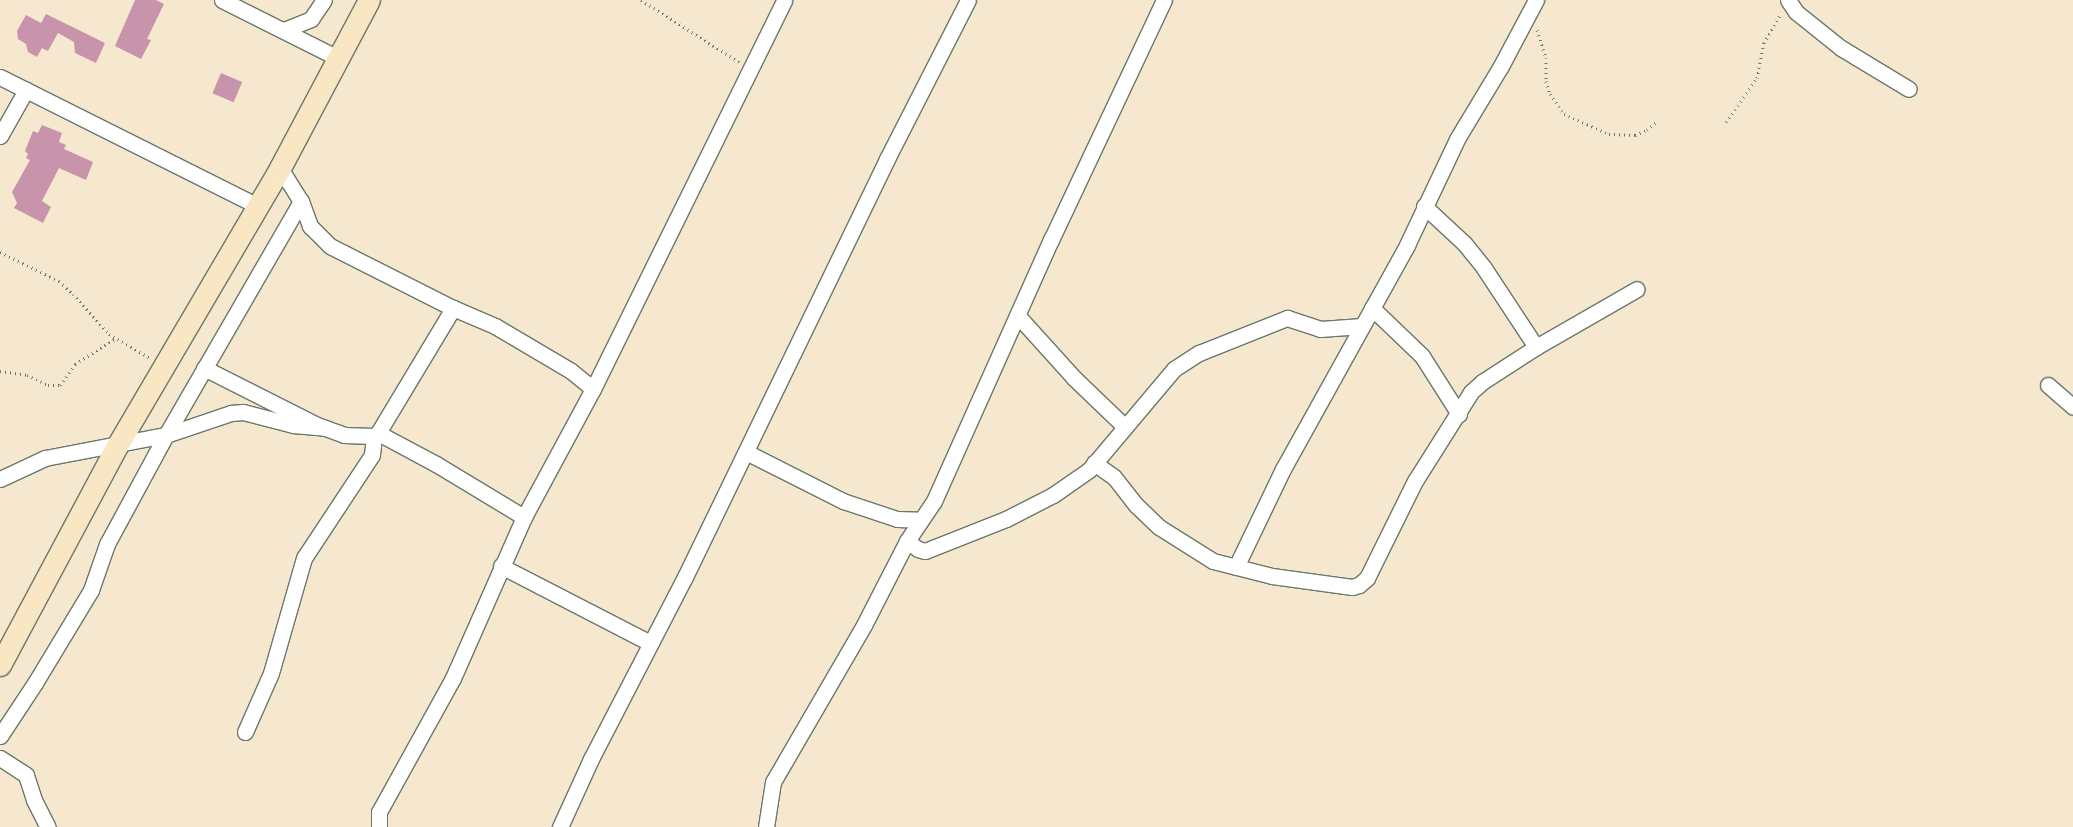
<!DOCTYPE html>
<style>
body{margin:0}
#map{position:relative;width:2073px;height:827px;overflow:hidden;background:#f6e7cf;font-family:Itim,sans-serif}
div>[style]{position:absolute}
.building>*{inset:0;background:#c794ac;transform-origin:0 0}
.path>*{height:3px;margin-top:-1.5px;transform-origin:0;background:repeating-linear-gradient(90deg,#6a786a 0 1px,transparent 0 5px)}
.roads{filter:drop-shadow(1px 0 #6a786a) drop-shadow(-1px 0 #6a786a) drop-shadow(0 1px #6a786a) drop-shadow(0 -1px #6a786a)}
.minor>*{height:15px;margin:-7.5px;padding:0 7.5px;transform-origin:7.5px;border-radius:7.5px;background:#fff}
.secondary>*{height:21px;margin:-10.5px;padding:0 10.5px;transform-origin:10.5px;border-radius:10.5px;background:#f9e7c3}
span{translate:-50% -50%;white-space:nowrap;text-align:center;line-height:1.15;-webkit-text-stroke:4.5px #fcf5e5;paint-order:stroke}
</style>
<div id="map">
<div class="building">
<i style="clip-path:polygon(135px 0,156px 0,164px 4px,147px 39px,151px 40px,141px 59px,115px 46px)"></i>
<i style="clip-path:polygon(46px 14px,105px 43px,96px 63px,75px 53px,74px 42px,58px 33px,48px 51px,42px 48px,37px 57px,28px 52px,26px 44px,18px 39px,17px 31px,26px 15px,41px 23px)"></i>
<i style="left:221px;top:73px;width:23px;height:22px;rotate:23deg"></i>
<i style="clip-path:polygon(42px 125px,62px 133px,59px 142px,66px 145px,64px 149px,93px 162px,86px 180px,59px 168px,42px 201px,51px 207px,43px 223px,14px 208px,17px 203px,12px 192px,30px 160px,26px 158px,28px 154px,25px 151px,33px 131px,38px 133px)"></i>
</div>
<div class="path">
<i style="left:641px;top:0;width:116px;rotate:32.3deg"></i>
<i style="left:1537px;top:30px;width:29px;rotate:72deg"></i>
<i style="left:1546px;top:58px;width:23px;rotate:90deg"></i>
<i style="left:1546px;top:81px;width:14px;rotate:73deg"></i>
<i style="left:1550px;top:94px;width:24px;rotate:55deg"></i>
<i style="left:1564px;top:114px;width:49px;rotate:24deg"></i>
<i style="left:1609px;top:134px;width:26px;rotate:2deg"></i>
<i style="left:1635px;top:135px;width:13px;rotate:-23deg"></i>
<i style="left:1647px;top:130px;width:14px;rotate:-39deg"></i>
<i style="left:1726px;top:122px;width:54px;rotate:-54.8deg"></i>
<i style="left:1757px;top:78px;width:36px;rotate:-79deg"></i>
<i style="left:1764px;top:43px;width:32px;rotate:-60deg"></i>
<i style="left:0;top:252px;width:66px;rotate:26.2deg"></i>
<i style="left:59px;top:281px;width:19px;rotate:43deg"></i>
<i style="left:73px;top:294px;width:54px;rotate:48deg"></i>
<i style="left:109px;top:334px;width:48px;rotate:30.3deg"></i>
<i style="left:0;top:371px;width:27px;rotate:8deg"></i>
<i style="left:27px;top:375px;width:23px;rotate:25deg"></i>
<i style="left:48px;top:385px;width:12px"></i>
<i style="left:60px;top:385px;width:26px;rotate:-54deg"></i>
<i style="left:75px;top:364px;width:47px;rotate:-32deg"></i>
</div>
<div class="roads">
<div class="minor">
<i style="left:222px;top:0;width:130px;rotate:26.6deg"></i>
<i style="left:1788px;top:0;width:14px;rotate:56deg"></i>
<i style="left:1796px;top:12px;width:58px;rotate:38.7deg"></i>
<i style="left:1841px;top:48px;width:79px;rotate:31.1deg"></i>
<i style="left:284px;top:30px;width:29px;rotate:-22deg"></i>
<i style="left:311px;top:19px;width:23px;rotate:-56deg"></i>
<i style="left:0;top:77px;width:286px;rotate:26.6deg"></i>
<i style="left:0;top:136px;width:53px;rotate:-60.5deg"></i>
<i style="left:280px;top:168px;width:39px;rotate:58deg"></i>
<i style="left:301px;top:201px;width:27px;rotate:70deg"></i>
<i style="left:310px;top:226px;width:28px;rotate:45deg"></i>
<i style="left:330px;top:246px;width:138px;rotate:26.8deg"></i>
<i style="left:453px;top:308px;width:46px;rotate:23.2deg"></i>
<i style="left:495px;top:326px;width:88px;rotate:30.6deg"></i>
<i style="left:571px;top:371px;width:28px;rotate:39deg"></i>
<i style="left:1424px;top:206px;width:54px;rotate:42.8deg"></i>
<i style="left:1464px;top:243px;width:32px;rotate:51deg"></i>
<i style="left:1484px;top:268px;width:95px;rotate:56.6deg"></i>
<i style="left:1372px;top:308px;width:69px;rotate:43.8deg"></i>
<i style="left:1422px;top:356px;width:69px;rotate:57.5deg"></i>
<i style="left:1018px;top:316px;width:84px;rotate:47.9deg"></i>
<i style="left:1074px;top:378px;width:69px;rotate:43.8deg"></i>
<i style="left:204px;top:368px;width:127px;rotate:26.8deg"></i>
<i style="left:317px;top:425px;width:29px;rotate:20deg"></i>
<i style="left:344px;top:435px;width:30px;rotate:2deg"></i>
<i style="left:374px;top:436px;width:5px;rotate:-37deg"></i>
<i style="left:378px;top:433px;width:146px;rotate:-59deg"></i>
<i style="left:2048px;top:385px;width:33px;rotate:41deg"></i>
<i style="left:378px;top:433px;width:66px;rotate:28.1deg"></i>
<i style="left:436px;top:464px;width:103px;rotate:31.1deg"></i>
<i style="left:746px;top:452px;width:109px;rotate:26.8deg"></i>
<i style="left:843px;top:501px;width:57px;rotate:18.4deg"></i>
<i style="left:897px;top:519px;width:24px;rotate:2deg"></i>
<i style="left:1094px;top:463px;width:24px;rotate:35deg"></i>
<i style="left:1114px;top:477px;width:36px;rotate:52deg"></i>
<i style="left:1136px;top:505px;width:32px;rotate:44deg"></i>
<i style="left:1159px;top:527px;width:64px;rotate:32.2deg"></i>
<i style="left:1213px;top:561px;width:61px;rotate:14.3deg"></i>
<i style="left:1272px;top:576px;width:81px;rotate:7.8deg"></i>
<i style="left:1352px;top:587px;width:7px;rotate:-16deg"></i>
<i style="left:1359px;top:585px;width:11px;rotate:-41deg"></i>
<i style="left:1367px;top:578px;width:108px;rotate:-63.7deg"></i>
<i style="left:1415px;top:481px;width:105px;rotate:-57.8deg"></i>
<i style="left:1471px;top:392px;width:15px;rotate:-42deg"></i>
<i style="left:1482px;top:382px;width:64px;rotate:-32.9deg"></i>
<i style="left:1536px;top:347px;width:116px;rotate:-29.9deg"></i>
<i style="left:0;top:479px;width:50px;rotate:-25deg"></i>
<i style="left:45px;top:458px;width:123px;rotate:-10.8deg"></i>
<i style="left:166px;top:435px;width:270px;rotate:-60deg"></i>
<i style="left:907px;top:541px;width:14px;rotate:36deg"></i>
<i style="left:918px;top:549px;width:7px;rotate:16deg"></i>
<i style="left:925px;top:551px;width:87px;rotate:-21.6deg"></i>
<i style="left:1006px;top:519px;width:53px;rotate:-27.1deg"></i>
<i style="left:1053px;top:495px;width:44px;rotate:-34.8deg"></i>
<i style="left:1089px;top:470px;width:132px;rotate:-49.9deg"></i>
<i style="left:1174px;top:369px;width:30px;rotate:-33deg"></i>
<i style="left:1199px;top:353px;width:95px;rotate:-21.7deg"></i>
<i style="left:1287px;top:318px;width:35px;rotate:18deg"></i>
<i style="left:1320px;top:329px;width:42px;rotate:-4.1deg"></i>
<i style="left:501px;top:566px;width:168px;rotate:27.3deg"></i>
<i style="left:1236px;top:567px;width:109px;rotate:-64.4deg"></i>
<i style="left:1283px;top:469px;width:256px;rotate:-61deg"></i>
<i style="left:1407px;top:245px;width:117px;rotate:-64.7deg"></i>
<i style="left:1457px;top:139px;width:85px;rotate:-58.9deg"></i>
<i style="left:1501px;top:66px;width:75px;rotate:-62.1deg"></i>
<i style="left:245px;top:732px;width:64px;rotate:-66.2deg"></i>
<i style="left:271px;top:673px;width:120px;rotate:-74deg"></i>
<i style="left:304px;top:558px;width:123px;rotate:-56.6deg"></i>
<i style="left:372px;top:455px;width:19px;rotate:-84deg"></i>
<i style="left:0;top:736px;width:64px;rotate:-56.6deg"></i>
<i style="left:35px;top:683px;width:109px;rotate:-58.9deg"></i>
<i style="left:91px;top:590px;width:49px;rotate:-70.8deg"></i>
<i style="left:107px;top:544px;width:124px;rotate:-61.6deg"></i>
<i style="left:166px;top:435px;width:69px;rotate:-18.7deg"></i>
<i style="left:231px;top:413px;width:12px;rotate:-5deg"></i>
<i style="left:243px;top:412px;width:52px;rotate:14.6deg"></i>
<i style="left:293px;top:425px;width:32px;rotate:5deg"></i>
<i style="left:0;top:758px;width:31px;rotate:33deg"></i>
<i style="left:26px;top:775px;width:26px;rotate:72deg"></i>
<i style="left:34px;top:800px;width:30px;rotate:63deg"></i>
<i style="left:379px;top:827px;width:15px;rotate:-90deg"></i>
<i style="left:379px;top:812px;width:153px;rotate:-61.1deg"></i>
<i style="left:453px;top:678px;width:176px;rotate:-66.2deg"></i>
<i style="left:524px;top:517px;width:145px;rotate:-61.7deg"></i>
<i style="left:593px;top:389px;width:433px;rotate:-63.8deg"></i>
<i style="left:560px;top:827px;width:75px;rotate:-65.5deg"></i>
<i style="left:591px;top:759px;width:205px;rotate:-62.7deg"></i>
<i style="left:685px;top:577px;width:464px;rotate:-64.2deg"></i>
<i style="left:887px;top:159px;width:178px;rotate:-63deg"></i>
<i style="left:766px;top:827px;width:46px;rotate:-81.2deg"></i>
<i style="left:773px;top:782px;width:181px;rotate:-59.9deg"></i>
<i style="left:864px;top:625px;width:94px;rotate:-62.9deg"></i>
<i style="left:907px;top:541px;width:48px;rotate:-56deg"></i>
<i style="left:934px;top:501px;width:286px;rotate:-65.9deg"></i>
<i style="left:1051px;top:240px;width:265px;rotate:-64.8deg"></i>
</div>
<div class="secondary">
<i style="left:0;top:665px;width:248px;rotate:-61.9deg"></i>
<i style="left:117px;top:446px;width:322px;rotate:-59.6deg"></i>
<i style="left:280px;top:168px;width:190px;rotate:-62.1deg"></i>
</div>
</div>
</div>
